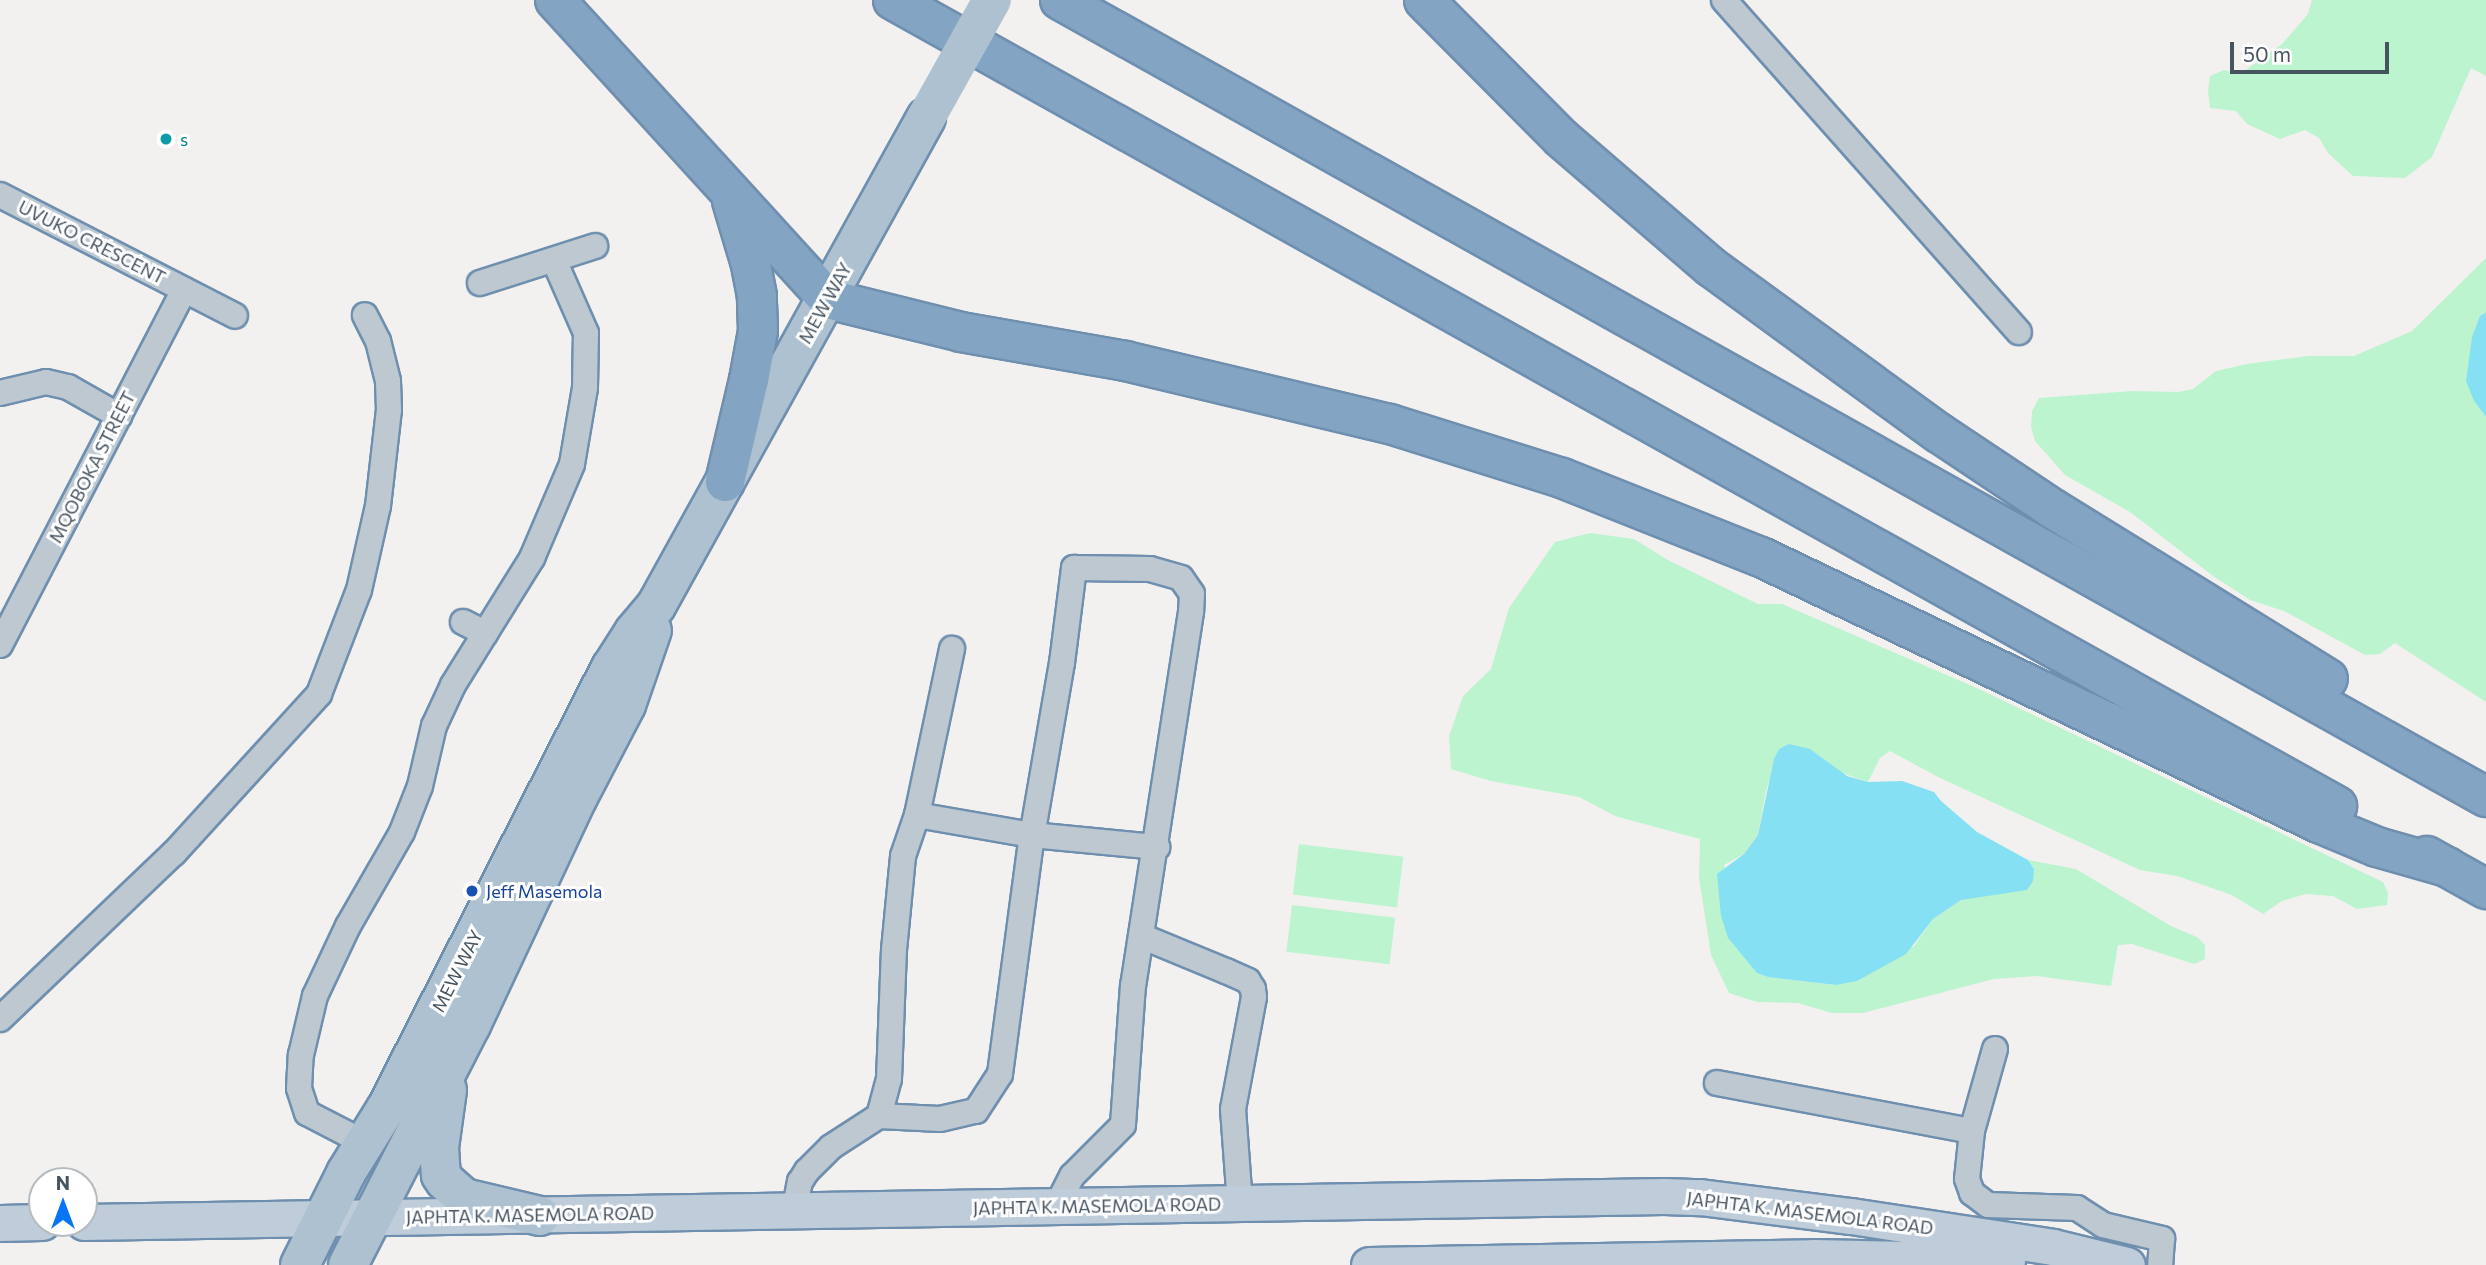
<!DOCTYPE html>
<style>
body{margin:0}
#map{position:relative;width:2486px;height:1265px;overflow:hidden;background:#f3f0f0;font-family:Commissioner,sans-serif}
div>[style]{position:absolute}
.green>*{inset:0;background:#bcf4d0;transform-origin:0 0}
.water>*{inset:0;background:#85e0f4}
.roads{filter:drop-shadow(2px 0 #6f8faf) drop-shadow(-2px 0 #6f8faf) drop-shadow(0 2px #6f8faf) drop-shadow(0 -2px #6f8faf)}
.minor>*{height:24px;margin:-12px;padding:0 12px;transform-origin:12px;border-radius:12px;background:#bdc8d1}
.secondary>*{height:35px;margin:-17.5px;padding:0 17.5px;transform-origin:17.5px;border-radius:17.5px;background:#bfccd9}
.primary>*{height:38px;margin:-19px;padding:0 19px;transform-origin:19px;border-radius:19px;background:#aec1d1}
.motorway>*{height:38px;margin:-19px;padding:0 19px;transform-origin:19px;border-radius:19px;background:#84a4c3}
.primary-bridge>*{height:38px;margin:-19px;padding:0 19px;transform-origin:19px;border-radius:19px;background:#aec1d1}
.dots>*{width:19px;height:19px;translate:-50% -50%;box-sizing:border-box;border:4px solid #fff;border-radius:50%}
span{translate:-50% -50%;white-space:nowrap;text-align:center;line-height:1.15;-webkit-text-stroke:6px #fff;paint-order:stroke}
.culture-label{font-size:18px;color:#0d838f}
.left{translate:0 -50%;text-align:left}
.street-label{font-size:18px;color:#465460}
.transit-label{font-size:18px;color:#164399}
.north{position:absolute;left:28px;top:1167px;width:70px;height:70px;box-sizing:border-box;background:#fff;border:2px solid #b5bbbf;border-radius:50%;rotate:0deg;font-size:19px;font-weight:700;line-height:28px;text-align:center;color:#465460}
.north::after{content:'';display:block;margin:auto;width:24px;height:32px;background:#0875f5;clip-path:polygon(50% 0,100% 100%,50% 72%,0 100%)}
.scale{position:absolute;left:2230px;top:42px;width:159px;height:32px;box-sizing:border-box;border:4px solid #465460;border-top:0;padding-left:9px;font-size:21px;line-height:24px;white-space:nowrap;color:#465460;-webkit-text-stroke:5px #fff;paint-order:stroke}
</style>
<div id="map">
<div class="green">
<i style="clip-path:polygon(2312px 0,2486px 0,2486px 76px,2471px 68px,2432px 157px,2405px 178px,2353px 176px,2328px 153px,2319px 138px,2305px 130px,2280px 139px,2247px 124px,2236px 111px,2210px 108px,2208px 91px,2210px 76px,2224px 70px,2240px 74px,2282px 44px,2308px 14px)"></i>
<i style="clip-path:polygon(2486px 258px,2486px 312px,2480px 316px,2474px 401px,2486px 417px,2486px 702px,2395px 643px,2380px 654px,2365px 655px,2284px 611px,2250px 600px,2213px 576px,2130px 512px,2065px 475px,2035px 441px,2031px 427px,2032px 411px,2039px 398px,2132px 391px,2178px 392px,2193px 389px,2216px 371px,2247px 364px,2308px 356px,2354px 356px,2412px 331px)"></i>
<i style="clip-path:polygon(1590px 533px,1634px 539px,1668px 560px,1758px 604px,1782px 604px,1979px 689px,2383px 882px,2388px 893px,2387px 905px,2357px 909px,2333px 896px,2306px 894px,2282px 901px,2263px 914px,2232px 895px,2177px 876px,2140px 870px,1940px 778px,1890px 751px,1880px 758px,1868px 782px,1836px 771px,1820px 756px,1779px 749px,1766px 791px,1758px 835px,1744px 854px,1724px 865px,1757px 973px,1768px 977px,1836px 985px,1914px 946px,1933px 919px,1961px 900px,2034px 869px,2028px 860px,2076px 869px,2171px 926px,2197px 937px,2205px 945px,2205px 959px,2194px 964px,2132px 944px,2118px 945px,2111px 986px,2037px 976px,1994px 979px,1863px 1013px,1832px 1013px,1798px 1003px,1757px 1002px,1729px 993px,1711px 955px,1699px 878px,1700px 839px,1615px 816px,1579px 797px,1491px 781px,1451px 769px,1449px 736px,1463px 696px,1491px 669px,1509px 608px,1555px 542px)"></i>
<i style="left:1299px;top:844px;width:105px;height:51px;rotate:7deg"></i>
<i style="left:1292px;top:905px;width:104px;height:47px;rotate:7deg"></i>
</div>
<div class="water">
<i style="clip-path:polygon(2486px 312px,2486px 417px,2474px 401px,2466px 381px,2472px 337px,2480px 316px)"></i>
<i style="clip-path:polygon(1789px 744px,1810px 749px,1847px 776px,1868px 782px,1902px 781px,1934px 792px,1941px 801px,1977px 832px,2028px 860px,2034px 869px,2033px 881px,2027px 890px,1961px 900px,1933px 919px,1906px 954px,1857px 981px,1836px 985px,1768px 977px,1757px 973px,1728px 938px,1721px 916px,1717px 874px,1744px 854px,1758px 835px,1774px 759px,1779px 749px)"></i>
</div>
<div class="roads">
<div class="minor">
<i style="left:1724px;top:0;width:444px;rotate:48.4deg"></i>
<i style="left:0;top:195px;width:264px;rotate:27.2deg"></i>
<i style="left:480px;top:283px;width:121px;rotate:-17.8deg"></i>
<i style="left:0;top:393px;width:47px;rotate:-13.4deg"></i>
<i style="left:46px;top:382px;width:23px;rotate:13deg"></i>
<i style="left:68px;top:387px;width:59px;rotate:29.6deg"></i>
<i style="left:463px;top:622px;width:25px;rotate:27deg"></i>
<i style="left:0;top:645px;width:400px;rotate:-62.6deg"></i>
<i style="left:917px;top:815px;width:117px;rotate:9.9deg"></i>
<i style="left:1032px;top:835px;width:126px;rotate:5.5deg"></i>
<i style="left:1141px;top:936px;width:92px;rotate:22.4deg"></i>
<i style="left:1226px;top:971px;width:24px;rotate:24deg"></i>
<i style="left:1248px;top:981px;width:9px;rotate:58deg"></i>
<i style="left:1253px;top:989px;width:8px;rotate:83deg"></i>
<i style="left:1254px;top:997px;width:114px;rotate:100.6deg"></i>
<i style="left:1233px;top:1109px;width:95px;rotate:85.8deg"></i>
<i style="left:0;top:1019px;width:240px;rotate:-43.7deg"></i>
<i style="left:174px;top:853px;width:215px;rotate:-47.6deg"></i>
<i style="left:319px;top:694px;width:111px;rotate:-69deg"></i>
<i style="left:359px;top:590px;width:86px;rotate:-77.3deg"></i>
<i style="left:378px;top:506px;width:97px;rotate:-83.5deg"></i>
<i style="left:389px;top:410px;width:29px;rotate:-92deg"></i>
<i style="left:388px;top:381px;width:41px;rotate:-104deg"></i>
<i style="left:378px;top:341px;width:29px;rotate:-117deg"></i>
<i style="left:1995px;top:1049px;width:85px;rotate:105.7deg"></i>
<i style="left:1972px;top:1131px;width:48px;rotate:95.9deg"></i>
<i style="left:1967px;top:1179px;width:15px;rotate:70deg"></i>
<i style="left:1972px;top:1193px;width:20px;rotate:37deg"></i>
<i style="left:1988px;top:1205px;width:89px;rotate:1.9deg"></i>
<i style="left:2077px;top:1208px;width:31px;rotate:33deg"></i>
<i style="left:2103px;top:1225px;width:61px;rotate:13.3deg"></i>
<i style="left:2162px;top:1239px;width:26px;rotate:94deg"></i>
<i style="left:1717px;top:1083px;width:259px;rotate:10.7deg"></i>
<i style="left:879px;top:1116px;width:61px;rotate:2.8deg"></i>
<i style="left:940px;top:1119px;width:37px;rotate:-13deg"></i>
<i style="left:976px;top:1111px;width:44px;rotate:-57deg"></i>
<i style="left:1000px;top:1074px;width:234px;rotate:-82.4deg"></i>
<i style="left:1031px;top:842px;width:182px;rotate:-80.2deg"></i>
<i style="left:1062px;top:663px;width:96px;rotate:-82.8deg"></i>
<i style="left:1074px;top:568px;width:76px;rotate:0.8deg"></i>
<i style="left:1150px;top:569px;width:32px;rotate:16deg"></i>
<i style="left:1181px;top:578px;width:19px;rotate:55deg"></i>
<i style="left:1192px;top:594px;width:18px;rotate:93deg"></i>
<i style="left:1191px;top:612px;width:377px;rotate:98.8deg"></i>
<i style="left:1133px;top:985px;width:140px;rotate:94.1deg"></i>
<i style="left:1123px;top:1125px;width:72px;rotate:135deg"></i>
<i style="left:1072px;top:1176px;width:34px;rotate:117deg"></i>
<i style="left:365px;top:1143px;width:65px;rotate:-152.7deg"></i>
<i style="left:307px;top:1113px;width:26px;rotate:-108deg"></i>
<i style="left:299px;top:1088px;width:33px;rotate:-87deg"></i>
<i style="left:301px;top:1055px;width:61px;rotate:-76.7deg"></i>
<i style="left:315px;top:996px;width:77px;rotate:-64.8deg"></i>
<i style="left:348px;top:926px;width:108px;rotate:-60.1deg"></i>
<i style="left:402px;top:832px;width:49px;rotate:-68.6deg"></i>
<i style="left:420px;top:786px;width:62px;rotate:-76.9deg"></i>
<i style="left:434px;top:726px;width:45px;rotate:-65.1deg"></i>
<i style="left:453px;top:685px;width:150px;rotate:-58.1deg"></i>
<i style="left:532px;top:558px;width:102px;rotate:-66.9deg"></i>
<i style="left:572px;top:464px;width:77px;rotate:-80.3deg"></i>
<i style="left:585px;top:388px;width:55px;rotate:-89deg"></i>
<i style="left:586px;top:333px;width:80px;rotate:-113.7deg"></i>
<i style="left:794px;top:1212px;width:31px;rotate:-79deg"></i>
<i style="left:800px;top:1182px;width:13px;rotate:-58deg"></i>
<i style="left:807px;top:1171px;width:34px;rotate:-45deg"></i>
<i style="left:831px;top:1147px;width:57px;rotate:-32.9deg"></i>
<i style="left:879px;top:1116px;width:38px;rotate:-75deg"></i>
<i style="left:889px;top:1079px;width:129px;rotate:-87.8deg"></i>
<i style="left:894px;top:950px;width:94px;rotate:-84.5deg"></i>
<i style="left:903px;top:856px;width:43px;rotate:-71.1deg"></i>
<i style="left:917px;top:815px;width:170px;rotate:-78.1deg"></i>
</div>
<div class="secondary">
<i style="left:84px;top:1222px;width:1580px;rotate:-0.94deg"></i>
<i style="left:1664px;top:1196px;width:36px;rotate:2deg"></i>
<i style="left:1700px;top:1197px;width:152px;rotate:7.2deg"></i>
<i style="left:1851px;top:1216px;width:204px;rotate:8.7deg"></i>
<i style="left:2053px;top:1247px;width:76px;rotate:13.7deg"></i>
<i style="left:0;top:1223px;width:42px;rotate:-1.4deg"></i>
<i style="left:1369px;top:1265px;width:444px;rotate:-1deg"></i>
<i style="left:1813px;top:1257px;width:194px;rotate:1.2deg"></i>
</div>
<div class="primary">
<i style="left:447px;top:1090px;width:59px;rotate:97.9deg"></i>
<i style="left:439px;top:1148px;width:27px;rotate:86deg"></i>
<i style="left:441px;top:1175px;width:7px;rotate:56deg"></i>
<i style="left:445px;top:1181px;width:25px;rotate:42deg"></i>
<i style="left:464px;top:1198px;width:78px;rotate:13.3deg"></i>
<i style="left:300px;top:1265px;width:103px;rotate:-63.4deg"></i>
<i style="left:346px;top:1173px;width:78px;rotate:-58.2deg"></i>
<i style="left:387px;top:1107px;width:493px;rotate:-63deg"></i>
<i style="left:611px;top:668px;width:43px;rotate:-57.4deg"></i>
<i style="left:634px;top:632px;width:34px;rotate:-50deg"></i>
<i style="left:656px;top:606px;width:558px;rotate:-61.05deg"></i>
<i style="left:348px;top:1265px;width:270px;rotate:-62.9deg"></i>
<i style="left:471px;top:1025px;width:250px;rotate:-64.9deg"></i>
<i style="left:577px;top:799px;width:106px;rotate:-62.5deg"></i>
<i style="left:626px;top:705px;width:79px;rotate:-70.9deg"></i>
</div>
<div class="motorway">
<i style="left:555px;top:0;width:405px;rotate:47.6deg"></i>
<i style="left:828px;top:299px;width:137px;rotate:13.9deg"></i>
<i style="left:961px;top:332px;width:167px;rotate:10deg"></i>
<i style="left:1125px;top:361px;width:272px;rotate:13.4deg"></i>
<i style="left:1390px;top:424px;width:180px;rotate:17.4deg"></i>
<i style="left:1562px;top:478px;width:214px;rotate:21.7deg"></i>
<i style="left:1761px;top:557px;width:618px;rotate:25.49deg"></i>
<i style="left:2319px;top:823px;width:63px;rotate:22.5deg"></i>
<i style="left:2377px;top:847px;width:73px;rotate:15.9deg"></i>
<i style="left:893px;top:0;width:1654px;rotate:29.17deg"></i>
<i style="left:1060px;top:0;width:1634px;rotate:29.2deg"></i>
<i style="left:1424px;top:0;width:194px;rotate:45.2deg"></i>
<i style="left:1561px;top:138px;width:198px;rotate:40.7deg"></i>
<i style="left:1711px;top:267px;width:282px;rotate:36.1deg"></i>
<i style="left:1939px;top:433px;width:137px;rotate:33.7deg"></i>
<i style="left:2053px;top:509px;width:323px;rotate:31.7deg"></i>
<i style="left:725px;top:482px;width:105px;rotate:-76.8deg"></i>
<i style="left:749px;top:380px;width:50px;rotate:-79.6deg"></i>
<i style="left:758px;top:331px;width:35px;rotate:-92deg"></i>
<i style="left:757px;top:296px;width:36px;rotate:-101deg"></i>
<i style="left:750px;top:261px;width:63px;rotate:-106.7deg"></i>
<i style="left:2427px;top:856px;width:68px;rotate:29.2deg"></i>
</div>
</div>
<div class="primary-bridge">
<i style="left:926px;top:118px;width:135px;rotate:-60.8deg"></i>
</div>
<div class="dots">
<i style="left:166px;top:139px;background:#0f9aa8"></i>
<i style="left:472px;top:891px;background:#1a4fb4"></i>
</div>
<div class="culture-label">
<span class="left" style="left:180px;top:139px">s</span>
</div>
<div class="street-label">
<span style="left:92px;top:242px;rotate:27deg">UVUKO CRESCENT</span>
<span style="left:825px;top:303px;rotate:-61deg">MEW WAY</span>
<span style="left:92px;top:467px;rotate:-63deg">MQOBOKA STREET</span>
<span style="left:457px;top:971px;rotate:-63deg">MEW WAY</span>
<span style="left:1097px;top:1206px;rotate:-1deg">JAPHTA K. MASEMOLA ROAD</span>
<span style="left:1810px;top:1213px;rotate:7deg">JAPHTA K. MASEMOLA ROAD</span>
<span style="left:530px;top:1215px;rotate:-1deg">JAPHTA K. MASEMOLA ROAD</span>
</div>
<div class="transit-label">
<span class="left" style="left:486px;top:891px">Jeff Masemola</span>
</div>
<div class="north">N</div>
<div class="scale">50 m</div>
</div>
